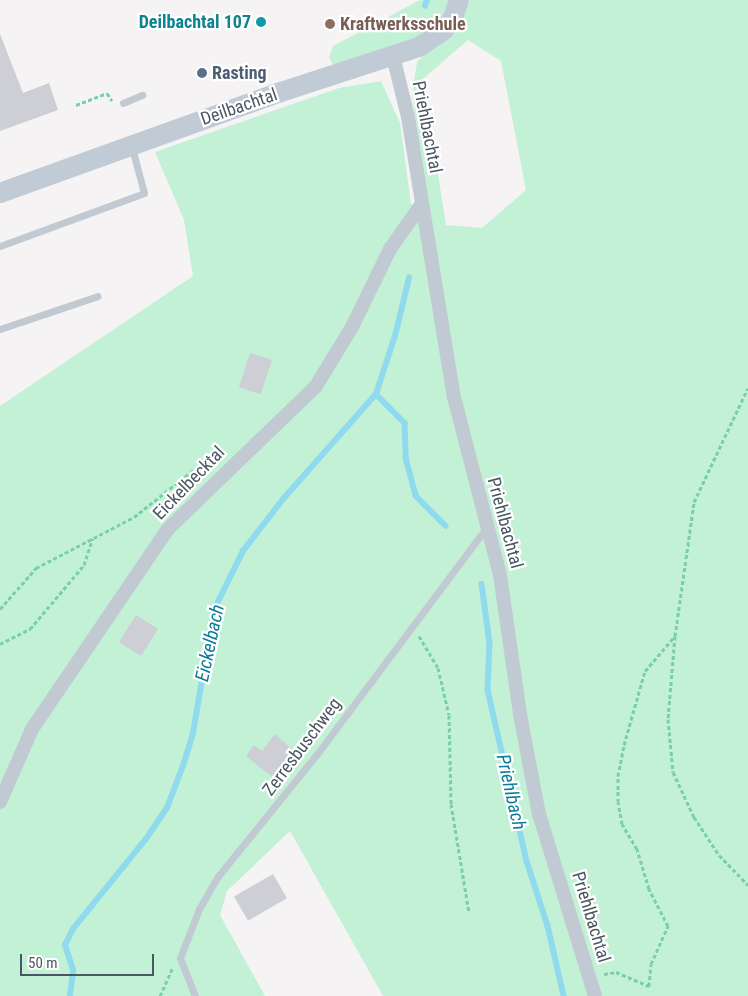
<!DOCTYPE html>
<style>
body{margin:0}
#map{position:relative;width:748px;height:996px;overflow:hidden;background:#f5f3f3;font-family:"Roboto Condensed",sans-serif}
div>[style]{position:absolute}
.green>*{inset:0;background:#c3f1d5}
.stream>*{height:5.5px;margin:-2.75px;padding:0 2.75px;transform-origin:2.75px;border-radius:2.75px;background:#90daee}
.building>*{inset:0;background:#cdcfd5;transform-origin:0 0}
.path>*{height:3px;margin-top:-1.5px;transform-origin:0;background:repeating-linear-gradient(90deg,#7ad0a6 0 4px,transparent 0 6.5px)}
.lane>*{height:7px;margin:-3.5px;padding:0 3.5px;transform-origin:3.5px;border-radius:3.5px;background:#c1cad2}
.street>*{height:14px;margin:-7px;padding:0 7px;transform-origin:7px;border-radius:7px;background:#c1cad2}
.secondary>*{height:20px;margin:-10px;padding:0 10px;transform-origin:10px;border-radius:10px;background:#c1cbd6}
.dots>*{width:14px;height:14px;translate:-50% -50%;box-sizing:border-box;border:2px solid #fff;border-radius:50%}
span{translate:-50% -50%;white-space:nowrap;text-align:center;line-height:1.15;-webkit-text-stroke:4.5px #fff;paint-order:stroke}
.culture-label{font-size:18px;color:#0d838f;font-weight:700}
.right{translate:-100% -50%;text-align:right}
.education-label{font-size:18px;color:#785e54;font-weight:700}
.left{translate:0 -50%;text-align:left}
.service-label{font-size:18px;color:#4e5e75;font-weight:700}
.street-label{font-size:18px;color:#4a5661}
.water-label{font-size:19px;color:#0c7c9b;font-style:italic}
.scale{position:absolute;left:20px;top:954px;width:134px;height:22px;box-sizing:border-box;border:2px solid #4a5661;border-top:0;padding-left:6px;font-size:15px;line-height:18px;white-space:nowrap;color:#4a5661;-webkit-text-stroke:4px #fff;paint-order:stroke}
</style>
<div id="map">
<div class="green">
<i style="clip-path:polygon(420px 0,455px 0,434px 35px,335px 68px,329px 58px,333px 46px)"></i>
<i style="clip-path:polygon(evenodd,470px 0,748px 0,748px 996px,383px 996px,290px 831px,227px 891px,220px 915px,265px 996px,0 996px,0 406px,193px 276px,184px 220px,155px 152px,339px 88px,381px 81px,400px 123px,411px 204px,427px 203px,412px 94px,417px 62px,457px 22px,470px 0,468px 40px,501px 61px,526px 190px,482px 228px,446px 225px,423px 79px,468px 40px)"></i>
</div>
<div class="stream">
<i style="left:425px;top:6px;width:6px;rotate:-72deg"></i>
<i style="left:376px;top:394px;width:41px;rotate:45deg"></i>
<i style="left:405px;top:423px;width:35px;rotate:88deg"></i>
<i style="left:406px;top:458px;width:39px;rotate:75deg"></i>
<i style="left:416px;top:496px;width:42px;rotate:45deg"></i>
<i style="left:482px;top:584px;width:60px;rotate:82.3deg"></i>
<i style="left:490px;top:643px;width:47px;rotate:92.4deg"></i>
<i style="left:488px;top:690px;width:175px;rotate:77.2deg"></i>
<i style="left:527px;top:861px;width:68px;rotate:72.1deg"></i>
<i style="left:548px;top:926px;width:72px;rotate:77.1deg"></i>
<i style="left:70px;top:996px;width:26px;rotate:-83deg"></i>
<i style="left:73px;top:970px;width:26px;rotate:-108deg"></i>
<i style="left:65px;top:945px;width:18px;rotate:-63deg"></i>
<i style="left:73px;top:929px;width:116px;rotate:-51deg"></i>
<i style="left:146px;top:839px;width:37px;rotate:-56deg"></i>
<i style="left:167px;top:808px;width:48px;rotate:-69.3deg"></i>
<i style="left:184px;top:763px;width:31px;rotate:-73deg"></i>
<i style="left:193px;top:733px;width:125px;rotate:-80.3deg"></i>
<i style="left:214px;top:610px;width:66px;rotate:-63.8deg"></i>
<i style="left:243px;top:551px;width:67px;rotate:-52.3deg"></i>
<i style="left:284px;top:498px;width:139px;rotate:-48.5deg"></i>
<i style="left:376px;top:394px;width:61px;rotate:-71.9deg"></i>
<i style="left:395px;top:336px;width:60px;rotate:-76.4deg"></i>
</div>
<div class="building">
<i style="clip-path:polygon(0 34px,23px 93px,49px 83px,58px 110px,0 131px)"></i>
<i style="left:250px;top:353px;width:23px;height:36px;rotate:18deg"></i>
<i style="left:136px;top:615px;width:26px;height:32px;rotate:32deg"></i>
<i style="clip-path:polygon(275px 734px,293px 750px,272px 777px,246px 756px,254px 745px,262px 751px)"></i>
<i style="left:273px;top:874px;width:28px;height:45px;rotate:60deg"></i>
</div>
<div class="path">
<i style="left:76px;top:105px;width:33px;rotate:-21deg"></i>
<i style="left:107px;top:93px;width:9px;rotate:58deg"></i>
<i style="left:0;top:609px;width:55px;rotate:-48.7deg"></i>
<i style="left:36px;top:568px;width:110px;rotate:-27.5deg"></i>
<i style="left:134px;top:517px;width:80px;rotate:-38.4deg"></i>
<i style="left:197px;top:467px;width:25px;rotate:-26deg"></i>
<i style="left:419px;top:636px;width:37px;rotate:59deg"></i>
<i style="left:438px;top:668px;width:48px;rotate:76.8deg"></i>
<i style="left:449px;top:715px;width:89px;rotate:88.7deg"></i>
<i style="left:451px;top:804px;width:110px;rotate:80.6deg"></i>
<i style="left:675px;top:636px;width:83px;rotate:94.8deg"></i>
<i style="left:668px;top:719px;width:53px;rotate:84.6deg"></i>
<i style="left:673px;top:772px;width:50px;rotate:65deg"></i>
<i style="left:694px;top:817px;width:45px;rotate:56.7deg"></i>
<i style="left:719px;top:855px;width:42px;rotate:46deg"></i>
<i style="left:0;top:644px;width:34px;rotate:-27deg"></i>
<i style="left:30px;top:629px;width:84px;rotate:-49.8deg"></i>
<i style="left:84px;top:565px;width:28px;rotate:-72deg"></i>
<i style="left:604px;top:974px;width:12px;rotate:-9deg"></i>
<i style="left:616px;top:972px;width:36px;rotate:23deg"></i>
<i style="left:649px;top:986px;width:22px;rotate:-85deg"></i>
<i style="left:651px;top:964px;width:42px;rotate:-65.9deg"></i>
<i style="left:668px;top:926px;width:42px;rotate:-117.2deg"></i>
<i style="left:649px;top:889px;width:42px;rotate:-106.7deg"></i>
<i style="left:637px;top:849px;width:29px;rotate:-121deg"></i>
<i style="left:622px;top:824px;width:22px;rotate:-100deg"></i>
<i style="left:618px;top:802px;width:26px;rotate:-90deg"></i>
<i style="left:618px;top:776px;width:32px;rotate:-79deg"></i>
<i style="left:624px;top:745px;width:77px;rotate:-74.2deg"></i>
<i style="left:645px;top:671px;width:46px;rotate:-49.4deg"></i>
<i style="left:675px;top:636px;width:135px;rotate:-81.9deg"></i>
<i style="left:694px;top:502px;width:126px;rotate:-64.7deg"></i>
<i style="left:160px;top:996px;width:30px;rotate:-66deg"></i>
</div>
<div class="lane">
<i style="left:123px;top:103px;width:21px;rotate:-23deg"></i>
<i style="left:0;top:246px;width:153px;rotate:-20.2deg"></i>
<i style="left:144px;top:193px;width:47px;rotate:-104.9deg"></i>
<i style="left:0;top:329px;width:103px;rotate:-18.6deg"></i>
<i style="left:195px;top:996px;width:41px;rotate:-111.5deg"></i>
<i style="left:180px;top:958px;width:53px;rotate:-68.8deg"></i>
<i style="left:199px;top:909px;width:39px;rotate:-60deg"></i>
<i style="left:219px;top:875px;width:156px;rotate:-51deg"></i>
<i style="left:317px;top:754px;width:282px;rotate:-53.2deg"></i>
</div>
<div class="street">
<i style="left:393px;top:56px;width:63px;rotate:76.2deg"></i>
<i style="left:408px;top:117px;width:284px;rotate:80.7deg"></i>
<i style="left:454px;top:397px;width:184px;rotate:75.5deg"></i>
<i style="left:500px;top:575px;width:147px;rotate:81.8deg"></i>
<i style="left:521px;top:720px;width:96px;rotate:79.2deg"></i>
<i style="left:539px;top:814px;width:190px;rotate:72.9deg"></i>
<i style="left:0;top:802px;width:80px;rotate:-66.3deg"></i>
<i style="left:32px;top:729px;width:240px;rotate:-55.8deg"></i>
<i style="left:167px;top:530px;width:207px;rotate:-44deg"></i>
<i style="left:316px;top:386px;width:69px;rotate:-58.6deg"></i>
<i style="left:352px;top:327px;width:87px;rotate:-64deg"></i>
<i style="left:390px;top:249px;width:54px;rotate:-54.8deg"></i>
</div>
<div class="secondary">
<i style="left:0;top:193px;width:299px;rotate:-19.8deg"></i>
<i style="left:281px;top:92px;width:145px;rotate:-18.1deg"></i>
<i style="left:419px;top:47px;width:29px;rotate:-34deg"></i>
<i style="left:443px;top:31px;width:16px;rotate:-52deg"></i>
<i style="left:453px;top:18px;width:19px;rotate:-72deg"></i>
</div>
<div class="dots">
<i style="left:261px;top:22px;background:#0f9aa8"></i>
<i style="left:330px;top:24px;background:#8d6e63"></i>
<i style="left:202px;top:73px;background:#5c6f8a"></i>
</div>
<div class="culture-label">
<span class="right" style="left:251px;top:22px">Deilbachtal 107</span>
</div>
<div class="education-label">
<span class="left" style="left:340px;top:24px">Kraftwerksschule</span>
</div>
<div class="service-label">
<span class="left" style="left:212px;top:73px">Rasting</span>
</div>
<div class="street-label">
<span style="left:239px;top:107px;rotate:-19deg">Deilbachtal</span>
<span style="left:427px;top:127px;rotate:79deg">Priehlbachtal</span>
<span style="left:189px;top:483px;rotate:-46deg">Eickelbecktal</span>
<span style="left:505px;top:523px;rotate:75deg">Priehlbachtal</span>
<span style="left:302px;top:747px;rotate:-53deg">Zerresbuschweg</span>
<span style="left:591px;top:917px;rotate:73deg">Priehlbachtal</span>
</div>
<div class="water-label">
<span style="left:210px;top:643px;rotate:-78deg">Eickelbach</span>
<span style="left:511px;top:792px;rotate:77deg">Priehlbach</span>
</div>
<div class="scale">50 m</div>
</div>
